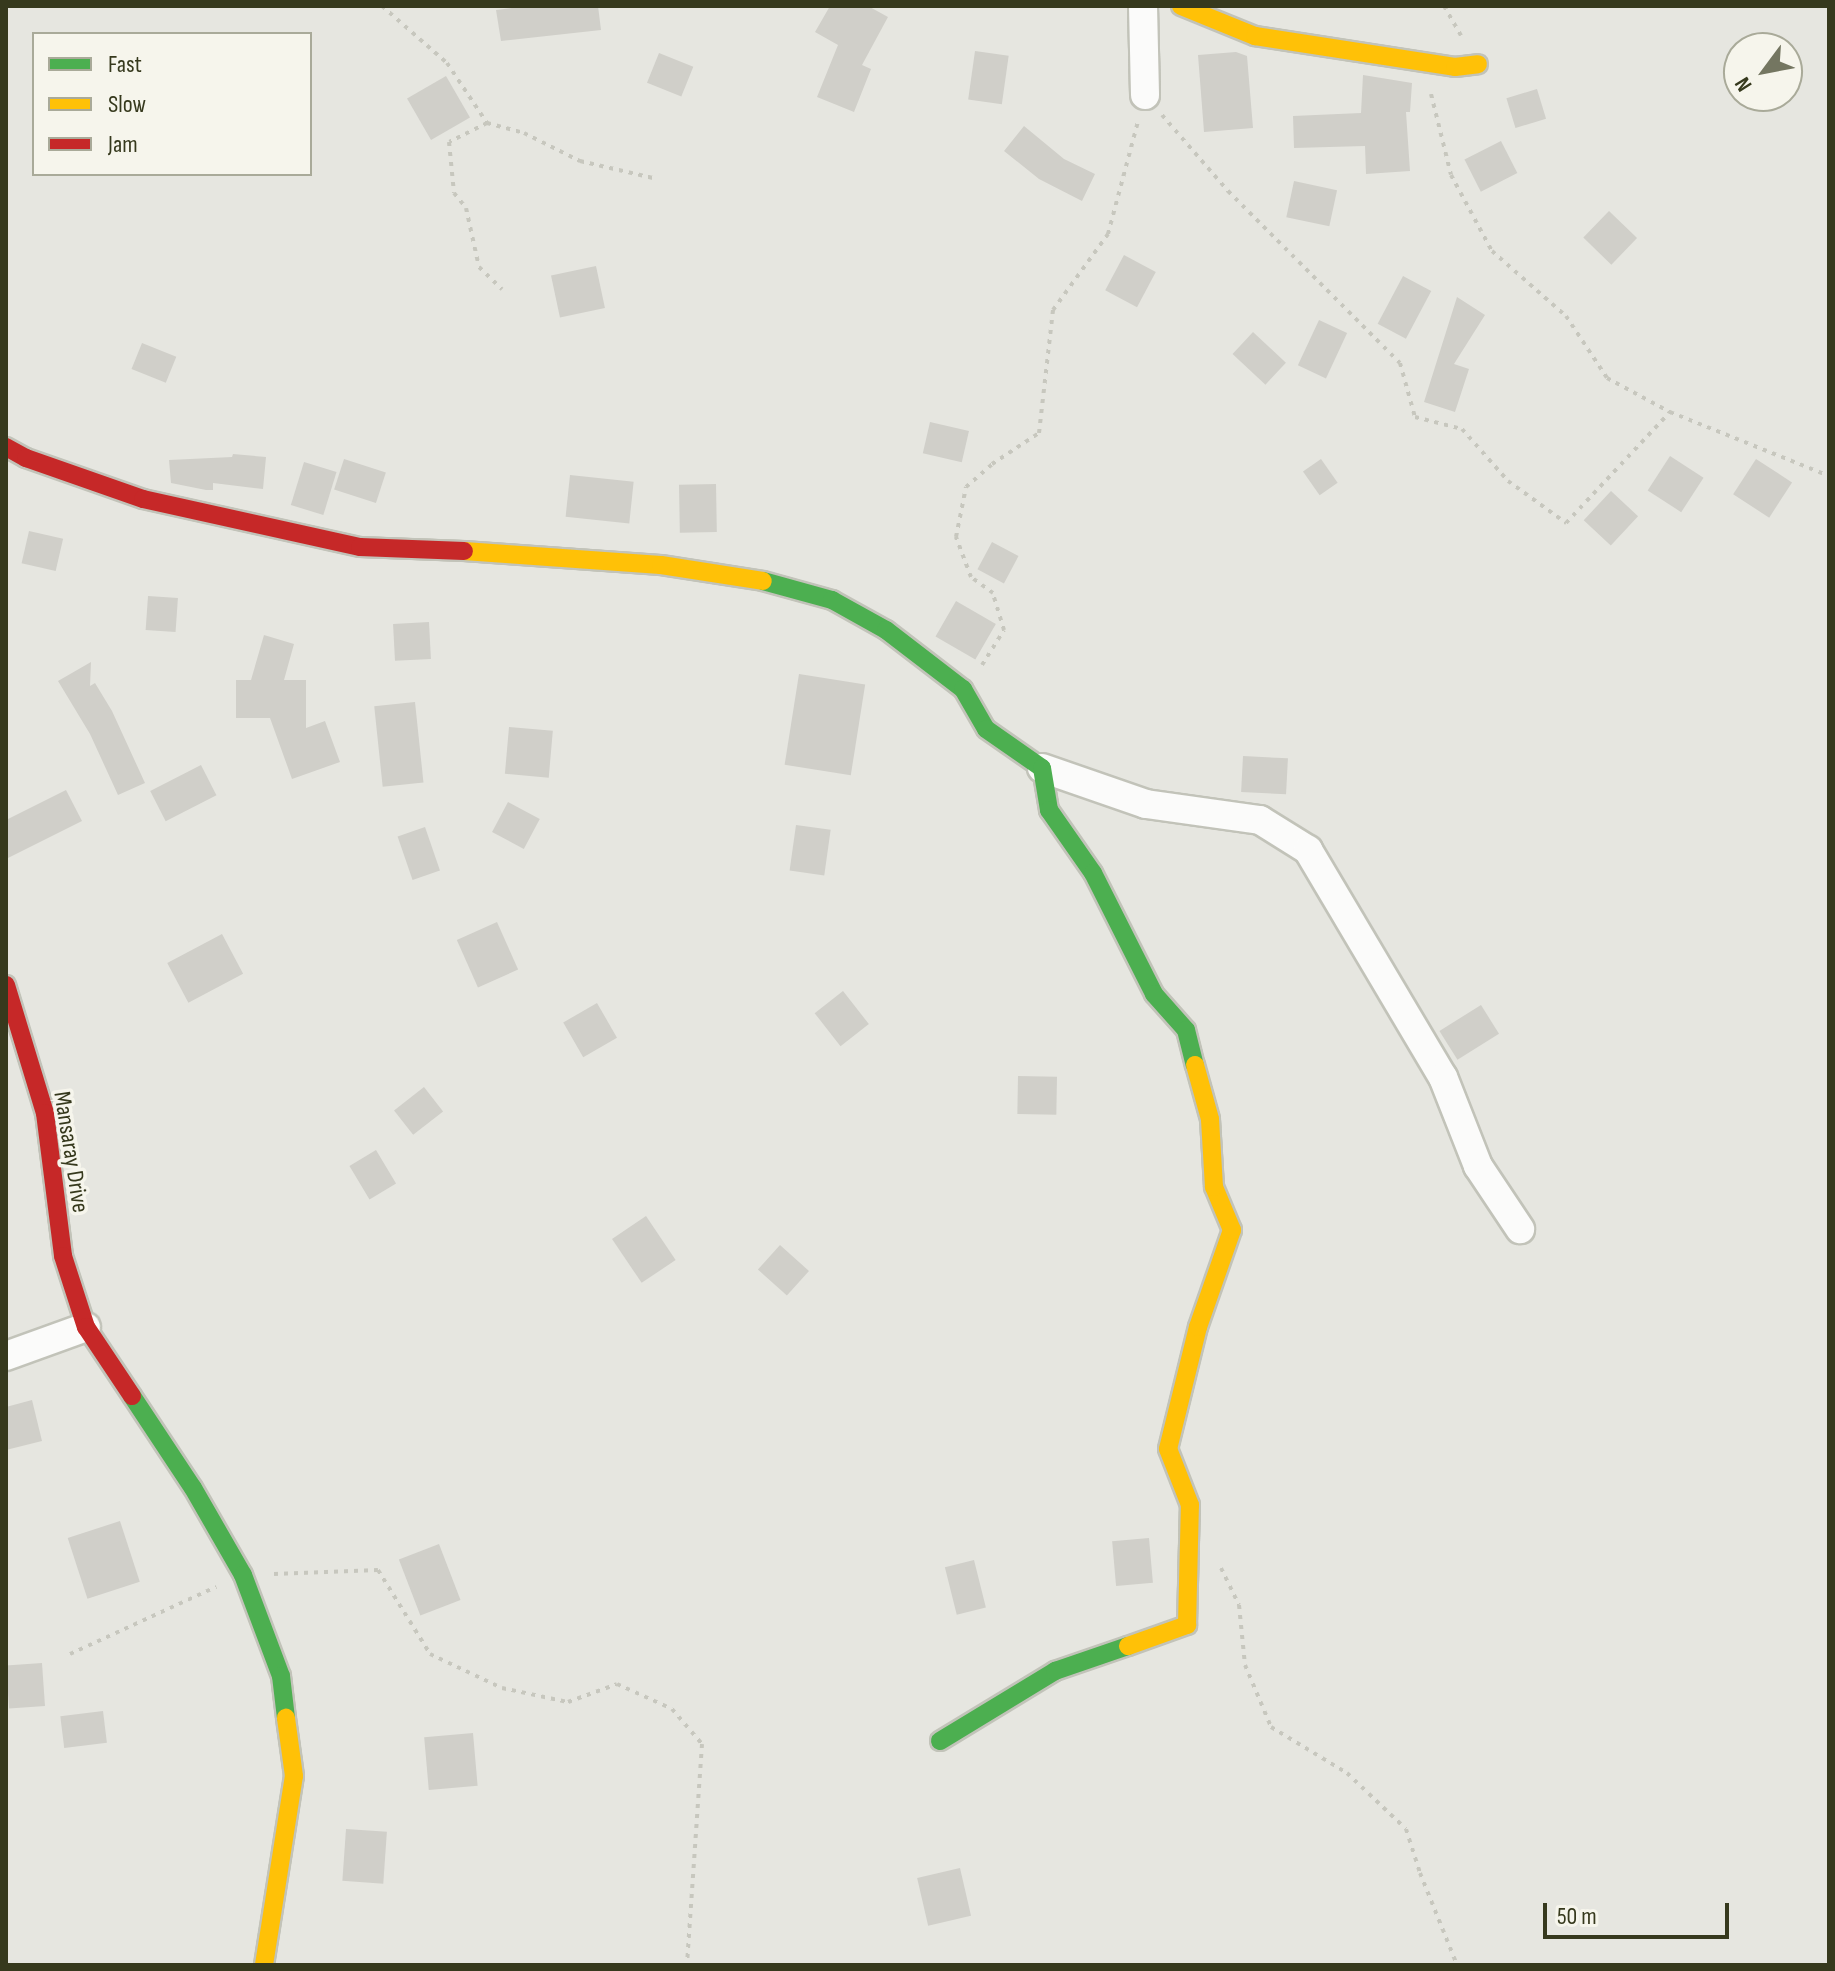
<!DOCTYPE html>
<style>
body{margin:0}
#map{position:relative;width:1835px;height:1971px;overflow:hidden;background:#e6e6e0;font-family:"Sofia Sans Condensed",sans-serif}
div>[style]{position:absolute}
.building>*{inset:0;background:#d0cfc9;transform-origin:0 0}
.path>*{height:4px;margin-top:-2px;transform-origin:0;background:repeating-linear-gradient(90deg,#c7c7be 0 4px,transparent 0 10px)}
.roads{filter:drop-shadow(2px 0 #c2c3b9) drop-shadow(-2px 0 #c2c3b9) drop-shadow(0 2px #c2c3b9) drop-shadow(0 -2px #c2c3b9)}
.street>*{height:28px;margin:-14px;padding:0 14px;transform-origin:14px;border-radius:14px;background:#fbfbfa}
.fast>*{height:18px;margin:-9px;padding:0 9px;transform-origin:9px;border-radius:9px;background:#4caf50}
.slow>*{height:18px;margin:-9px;padding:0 9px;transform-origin:9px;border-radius:9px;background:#ffc107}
.jam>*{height:18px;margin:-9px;padding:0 9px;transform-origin:9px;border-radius:9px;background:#c62828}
span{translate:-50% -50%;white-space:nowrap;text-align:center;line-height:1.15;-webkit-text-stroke:7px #f6f5ec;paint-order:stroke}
.street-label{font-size:24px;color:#36391d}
.frame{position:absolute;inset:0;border:8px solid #36391d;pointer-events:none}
.legend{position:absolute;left:32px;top:32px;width:280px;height:144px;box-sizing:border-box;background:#f6f5ec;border:2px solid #a9aa99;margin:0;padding:10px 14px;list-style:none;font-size:24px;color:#36391d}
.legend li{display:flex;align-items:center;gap:16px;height:40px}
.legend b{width:40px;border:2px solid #a9aa99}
.north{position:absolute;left:1723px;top:32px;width:80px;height:80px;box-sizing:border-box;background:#f6f5ec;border:2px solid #a9aa99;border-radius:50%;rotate:238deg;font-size:22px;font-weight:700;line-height:32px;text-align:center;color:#36391d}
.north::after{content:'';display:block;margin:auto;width:28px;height:36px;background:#747661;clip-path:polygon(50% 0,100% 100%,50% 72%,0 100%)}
.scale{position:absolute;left:1543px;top:1903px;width:186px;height:36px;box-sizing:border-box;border:4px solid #36391d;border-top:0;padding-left:10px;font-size:24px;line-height:28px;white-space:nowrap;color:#36391d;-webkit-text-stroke:6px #f6f5ec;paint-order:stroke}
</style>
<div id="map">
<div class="building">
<i style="clip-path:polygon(527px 6px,598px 6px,601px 30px,501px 41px,496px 10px)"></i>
<i style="clip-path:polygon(830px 6px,868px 6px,888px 17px,862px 65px,871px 69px,854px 112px,817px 97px,838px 45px,815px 32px)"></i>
<i style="left:975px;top:51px;width:34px;height:49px;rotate:8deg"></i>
<i style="clip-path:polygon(1236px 52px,1247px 56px,1253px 128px,1204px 132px,1198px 55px)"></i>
<i style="left:659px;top:53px;width:37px;height:32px;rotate:22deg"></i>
<i style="clip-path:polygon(1363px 75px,1412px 83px,1410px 112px,1406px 112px,1410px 171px,1366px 174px,1365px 146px,1294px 148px,1293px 116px,1361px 113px)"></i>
<i style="left:446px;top:76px;width:48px;height:45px;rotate:60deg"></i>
<i style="left:1537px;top:89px;width:31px;height:32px;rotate:73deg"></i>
<i style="clip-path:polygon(1024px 126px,1064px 159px,1095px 174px,1082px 201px,1039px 179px,1004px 151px)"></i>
<i style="left:1501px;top:141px;width:36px;height:41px;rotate:63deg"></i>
<i style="left:1294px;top:181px;width:44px;height:37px;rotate:12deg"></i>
<i style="left:1609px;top:211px;width:39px;height:37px;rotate:44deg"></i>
<i style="left:1124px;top:255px;width:36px;height:40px;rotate:28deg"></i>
<i style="left:596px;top:266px;width:43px;height:46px;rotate:78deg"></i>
<i style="left:1403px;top:276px;width:32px;height:54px;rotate:28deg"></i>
<i style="clip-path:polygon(1457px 297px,1485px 315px,1454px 364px,1469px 369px,1455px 412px,1424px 402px)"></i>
<i style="left:1319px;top:320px;width:31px;height:50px;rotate:25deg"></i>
<i style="left:1253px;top:332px;width:45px;height:30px;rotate:43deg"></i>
<i style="left:142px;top:343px;width:37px;height:28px;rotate:22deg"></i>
<i style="left:930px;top:422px;width:40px;height:32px;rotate:13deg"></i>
<i style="clip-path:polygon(233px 454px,266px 457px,263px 489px,213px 483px,213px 490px,206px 490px,171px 483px,169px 460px,232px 457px)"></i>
<i style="left:1670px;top:456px;width:40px;height:41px;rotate:33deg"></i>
<i style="left:344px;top:459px;width:44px;height:32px;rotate:18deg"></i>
<i style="left:1321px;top:459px;width:29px;height:22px;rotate:55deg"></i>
<i style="left:1756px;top:459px;width:43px;height:42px;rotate:33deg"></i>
<i style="left:304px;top:462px;width:34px;height:45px;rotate:17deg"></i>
<i style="left:570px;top:475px;width:64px;height:42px;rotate:6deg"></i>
<i style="left:716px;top:484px;width:48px;height:37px;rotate:89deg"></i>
<i style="left:1611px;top:491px;width:37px;height:40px;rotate:43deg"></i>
<i style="left:29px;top:531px;width:35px;height:33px;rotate:13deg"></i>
<i style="left:992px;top:542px;width:30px;height:31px;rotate:28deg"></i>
<i style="left:148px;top:596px;width:30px;height:34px;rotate:4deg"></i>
<i style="left:956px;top:601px;width:46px;height:41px;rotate:30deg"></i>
<i style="left:429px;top:622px;width:37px;height:36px;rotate:87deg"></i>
<i style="clip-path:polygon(264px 635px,294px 644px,284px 680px,306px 680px,306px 728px,325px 721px,340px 762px,292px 779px,270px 718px,236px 718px,236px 680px,251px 680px)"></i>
<i style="clip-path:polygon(91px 662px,90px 686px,95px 683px,112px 711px,145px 783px,118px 795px,90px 734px,58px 681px)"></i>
<i style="left:799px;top:674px;width:67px;height:92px;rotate:9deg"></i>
<i style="left:415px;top:702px;width:81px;height:41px;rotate:84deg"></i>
<i style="left:509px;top:727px;width:44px;height:47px;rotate:5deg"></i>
<i style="left:1243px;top:756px;width:45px;height:36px;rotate:3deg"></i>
<i style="left:201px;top:765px;width:34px;height:57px;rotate:63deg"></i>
<i style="clip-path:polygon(66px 790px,82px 821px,6px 859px,6px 820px)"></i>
<i style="left:508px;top:802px;width:36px;height:34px;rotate:28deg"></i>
<i style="left:796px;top:825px;width:35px;height:46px;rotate:8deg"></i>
<i style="left:425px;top:827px;width:46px;height:29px;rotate:71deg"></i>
<i style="left:497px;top:922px;width:52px;height:44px;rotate:66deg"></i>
<i style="left:222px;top:934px;width:45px;height:62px;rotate:62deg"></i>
<i style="left:843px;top:991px;width:42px;height:36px;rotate:52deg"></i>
<i style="left:597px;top:1003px;width:40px;height:39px;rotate:60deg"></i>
<i style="left:1481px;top:1005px;width:34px;height:49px;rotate:58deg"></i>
<i style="left:1018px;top:1076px;width:39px;height:38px;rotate:1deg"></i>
<i style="left:424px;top:1087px;width:31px;height:38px;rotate:52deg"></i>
<i style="left:376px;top:1150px;width:39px;height:31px;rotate:59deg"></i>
<i style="left:646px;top:1216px;width:53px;height:41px;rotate:56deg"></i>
<i style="left:780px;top:1245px;width:39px;height:33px;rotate:42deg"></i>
<i style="clip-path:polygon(32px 1400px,42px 1441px,6px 1450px,6px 1407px)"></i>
<i style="left:120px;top:1521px;width:64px;height:55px;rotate:72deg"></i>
<i style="left:1149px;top:1538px;width:45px;height:37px;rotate:85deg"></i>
<i style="left:439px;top:1544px;width:60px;height:43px;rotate:69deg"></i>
<i style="left:974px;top:1560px;width:49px;height:30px;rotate:76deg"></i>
<i style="left:42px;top:1663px;width:43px;height:36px;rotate:86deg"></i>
<i style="left:103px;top:1711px;width:32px;height:43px;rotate:83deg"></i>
<i style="left:473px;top:1733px;width:53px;height:49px;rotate:85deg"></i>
<i style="left:346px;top:1829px;width:41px;height:52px;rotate:4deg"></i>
<i style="left:960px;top:1868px;width:49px;height:44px;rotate:77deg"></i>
</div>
<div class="path">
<i style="left:382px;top:6px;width:86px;rotate:41.2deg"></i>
<i style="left:447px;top:63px;width:72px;rotate:56.3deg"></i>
<i style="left:487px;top:123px;width:38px;rotate:15deg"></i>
<i style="left:524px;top:133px;width:63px;rotate:26.6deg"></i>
<i style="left:580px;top:161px;width:75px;rotate:13.1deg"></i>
<i style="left:1444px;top:6px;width:34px;rotate:60deg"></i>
<i style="left:1431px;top:94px;width:83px;rotate:76.1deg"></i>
<i style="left:1451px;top:175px;width:86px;rotate:61.7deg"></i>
<i style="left:1492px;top:251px;width:98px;rotate:41.3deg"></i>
<i style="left:1566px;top:316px;width:74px;rotate:56.5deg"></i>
<i style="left:1607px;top:378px;width:72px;rotate:28.4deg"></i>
<i style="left:1670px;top:412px;width:171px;rotate:21.9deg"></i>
<i style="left:1162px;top:115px;width:101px;rotate:49deg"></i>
<i style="left:1228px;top:191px;width:243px;rotate:45deg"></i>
<i style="left:1400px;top:363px;width:56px;rotate:74.5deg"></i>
<i style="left:1415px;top:417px;width:49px;rotate:14.3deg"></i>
<i style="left:1462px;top:429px;width:69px;rotate:48.5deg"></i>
<i style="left:1508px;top:481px;width:72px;rotate:35.9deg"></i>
<i style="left:1566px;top:523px;width:152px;rotate:-46.9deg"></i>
<i style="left:487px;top:123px;width:42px;rotate:153.4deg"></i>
<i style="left:449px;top:142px;width:51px;rotate:84.4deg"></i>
<i style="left:454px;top:193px;width:19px;rotate:51deg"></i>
<i style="left:466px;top:208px;width:60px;rotate:77.6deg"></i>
<i style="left:479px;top:267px;width:32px;rotate:44deg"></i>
<i style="left:982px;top:665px;width:41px;rotate:-57.8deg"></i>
<i style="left:1004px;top:630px;width:39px;rotate:-107deg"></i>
<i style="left:993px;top:593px;width:27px;rotate:-144deg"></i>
<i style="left:971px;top:577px;width:43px;rotate:-110.6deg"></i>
<i style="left:956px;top:537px;width:51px;rotate:-78.7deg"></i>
<i style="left:966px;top:487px;width:35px;rotate:-41deg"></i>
<i style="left:992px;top:464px;width:56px;rotate:-33.4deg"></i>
<i style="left:1039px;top:433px;width:124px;rotate:-83.5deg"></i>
<i style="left:1053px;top:310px;width:94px;rotate:-54.1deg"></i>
<i style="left:1108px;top:234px;width:117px;rotate:-75.1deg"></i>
<i style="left:1221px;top:1568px;width:41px;rotate:64.1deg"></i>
<i style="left:1239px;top:1605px;width:60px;rotate:84.3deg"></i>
<i style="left:1245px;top:1665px;width:67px;rotate:67.2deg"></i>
<i style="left:1271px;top:1727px;width:89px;rotate:31.2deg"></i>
<i style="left:1347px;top:1773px;width:81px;rotate:43.5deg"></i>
<i style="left:1406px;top:1829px;width:46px;rotate:72.3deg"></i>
<i style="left:1420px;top:1873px;width:99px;rotate:68.1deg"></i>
<i style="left:274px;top:1574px;width:104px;rotate:-2.2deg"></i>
<i style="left:378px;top:1570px;width:99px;rotate:58.2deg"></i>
<i style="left:430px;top:1654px;width:80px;rotate:25.3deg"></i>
<i style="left:502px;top:1688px;width:67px;rotate:12deg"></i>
<i style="left:568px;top:1702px;width:52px;rotate:-20.2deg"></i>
<i style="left:617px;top:1684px;width:60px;rotate:24.4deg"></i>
<i style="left:672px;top:1709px;width:46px;rotate:49.4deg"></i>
<i style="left:702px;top:1744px;width:222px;rotate:93.9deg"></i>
<i style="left:70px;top:1654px;width:161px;rotate:-24.7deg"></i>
</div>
<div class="roads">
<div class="street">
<i style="left:1143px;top:6px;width:89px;rotate:88.7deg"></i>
<i style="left:1042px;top:768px;width:110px;rotate:19.1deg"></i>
<i style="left:1146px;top:804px;width:115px;rotate:8deg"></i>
<i style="left:1260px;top:820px;width:57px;rotate:32deg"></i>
<i style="left:1308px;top:850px;width:264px;rotate:59.3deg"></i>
<i style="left:1443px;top:1077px;width:96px;rotate:68.5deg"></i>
<i style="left:1478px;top:1166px;width:76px;rotate:56.3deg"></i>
<i style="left:6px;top:1356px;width:85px;rotate:-19.9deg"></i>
</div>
<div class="fast">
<i style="left:763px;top:581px;width:72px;rotate:15.4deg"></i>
<i style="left:832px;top:600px;width:62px;rotate:29.1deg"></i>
<i style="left:886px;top:630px;width:97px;rotate:37.5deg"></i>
<i style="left:963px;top:689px;width:46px;rotate:60.1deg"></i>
<i style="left:986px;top:729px;width:68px;rotate:34.9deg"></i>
<i style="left:1042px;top:768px;width:43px;rotate:80.5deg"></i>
<i style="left:1049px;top:810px;width:77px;rotate:55.1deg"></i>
<i style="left:1093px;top:873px;width:136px;rotate:63.2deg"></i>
<i style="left:1154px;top:994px;width:48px;rotate:48.4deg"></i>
<i style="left:1186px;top:1030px;width:36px;rotate:76deg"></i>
<i style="left:132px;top:1396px;width:110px;rotate:56.5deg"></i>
<i style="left:193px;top:1488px;width:100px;rotate:60.1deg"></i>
<i style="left:243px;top:1575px;width:108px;rotate:69.4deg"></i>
<i style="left:281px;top:1676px;width:42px;rotate:83.2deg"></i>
<i style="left:940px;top:1741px;width:135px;rotate:-31.3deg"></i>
<i style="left:1055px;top:1671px;width:77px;rotate:-18.9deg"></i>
</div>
<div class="slow">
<i style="left:1181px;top:6px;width:80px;rotate:22.1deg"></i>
<i style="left:1255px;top:36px;width:202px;rotate:8.8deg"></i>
<i style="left:1455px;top:67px;width:23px;rotate:-7deg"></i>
<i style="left:464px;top:551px;width:197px;rotate:4.1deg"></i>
<i style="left:661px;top:565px;width:103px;rotate:8.9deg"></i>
<i style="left:1128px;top:1646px;width:63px;rotate:-19.6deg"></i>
<i style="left:1187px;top:1625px;width:120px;rotate:-88.6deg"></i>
<i style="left:1190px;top:1505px;width:60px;rotate:-111.4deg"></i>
<i style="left:1168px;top:1449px;width:126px;rotate:-76.2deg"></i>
<i style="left:1198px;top:1327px;width:103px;rotate:-70.7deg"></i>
<i style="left:1232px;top:1230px;width:47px;rotate:-112.7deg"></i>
<i style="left:1214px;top:1187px;width:68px;rotate:-93.4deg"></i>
<i style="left:1210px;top:1119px;width:56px;rotate:-105.5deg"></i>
<i style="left:264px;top:1965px;width:191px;rotate:-81deg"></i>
<i style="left:294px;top:1776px;width:59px;rotate:-97.9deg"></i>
</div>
<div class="jam">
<i style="left:6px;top:447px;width:23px;rotate:29deg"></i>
<i style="left:26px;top:458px;width:124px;rotate:19.3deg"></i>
<i style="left:143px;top:499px;width:222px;rotate:12.5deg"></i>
<i style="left:360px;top:547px;width:104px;rotate:2.2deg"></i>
<i style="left:6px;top:985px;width:134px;rotate:73.1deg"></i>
<i style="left:45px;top:1113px;width:144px;rotate:82.8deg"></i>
<i style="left:63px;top:1256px;width:75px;rotate:72.1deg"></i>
<i style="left:86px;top:1327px;width:83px;rotate:56.3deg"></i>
</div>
</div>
<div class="street-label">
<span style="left:71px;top:1152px;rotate:81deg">Mansaray Drive</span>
</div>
<div class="frame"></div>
<ul class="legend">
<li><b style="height:10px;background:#4caf50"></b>Fast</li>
<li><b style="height:10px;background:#ffc107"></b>Slow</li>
<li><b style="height:10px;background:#c62828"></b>Jam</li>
</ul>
<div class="north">N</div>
<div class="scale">50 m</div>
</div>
